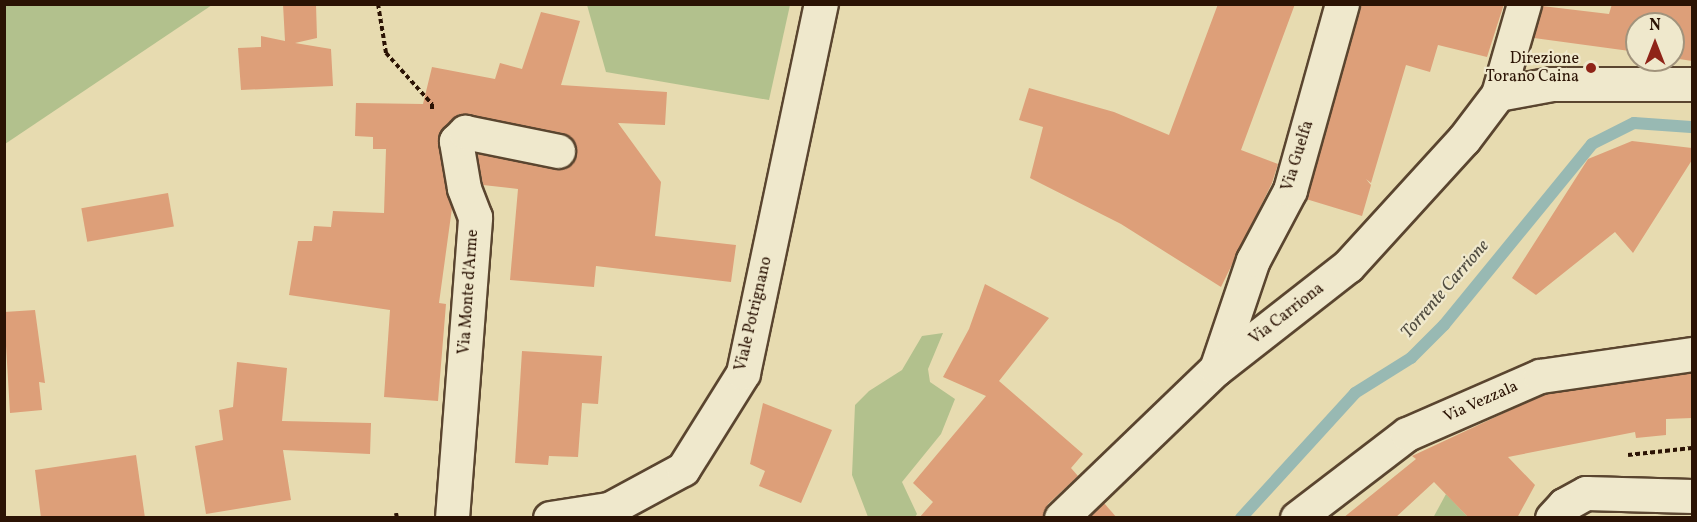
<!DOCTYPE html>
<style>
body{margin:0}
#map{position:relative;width:1697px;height:522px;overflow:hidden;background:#e7dbb0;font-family:Vollkorn,serif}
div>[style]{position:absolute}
.green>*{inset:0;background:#b2c18d}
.stream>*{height:12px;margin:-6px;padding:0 6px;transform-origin:6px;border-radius:6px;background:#98b9b3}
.building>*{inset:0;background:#dd9f79;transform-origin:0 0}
.path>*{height:4px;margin-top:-2px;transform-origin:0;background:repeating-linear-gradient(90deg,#2b1304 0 4.5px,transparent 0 7.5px)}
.roads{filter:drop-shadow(2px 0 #5a452f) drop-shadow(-2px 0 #5a452f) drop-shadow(0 2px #5a452f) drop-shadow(0 -2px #5a452f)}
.minor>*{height:33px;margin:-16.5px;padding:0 16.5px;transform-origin:16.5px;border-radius:16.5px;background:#efe8cc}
.secondary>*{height:33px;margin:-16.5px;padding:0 16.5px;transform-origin:16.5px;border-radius:16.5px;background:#efe8cc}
.dots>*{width:16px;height:16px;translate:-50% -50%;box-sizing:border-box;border:3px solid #efe8cc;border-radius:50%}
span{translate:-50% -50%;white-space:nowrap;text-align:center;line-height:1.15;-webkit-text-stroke:4.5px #efe8cc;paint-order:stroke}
.poi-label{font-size:16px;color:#2b1304}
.right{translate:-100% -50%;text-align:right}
.street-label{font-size:16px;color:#2b1304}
.water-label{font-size:18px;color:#514d41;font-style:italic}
.frame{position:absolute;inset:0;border:6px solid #2b1304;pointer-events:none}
.north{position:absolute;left:1625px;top:12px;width:60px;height:60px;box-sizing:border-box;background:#efe8cc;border:2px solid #a1937c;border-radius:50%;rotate:0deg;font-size:16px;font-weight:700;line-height:24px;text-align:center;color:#2b1304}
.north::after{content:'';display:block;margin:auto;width:21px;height:27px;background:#8f2418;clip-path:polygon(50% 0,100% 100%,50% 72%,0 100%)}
</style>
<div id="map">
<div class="green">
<i style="clip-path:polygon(5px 4px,212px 4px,212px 5px,5px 144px)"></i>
<i style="clip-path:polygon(587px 5px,790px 5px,769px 100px,606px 72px)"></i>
<i style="clip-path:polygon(943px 333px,928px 369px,930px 382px,955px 399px,941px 434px,902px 482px,917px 514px,915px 517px,868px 517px,852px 475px,855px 405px,869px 391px,902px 370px,922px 336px)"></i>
<i style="clip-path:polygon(1446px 494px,1469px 518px,1433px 518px)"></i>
</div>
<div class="stream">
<i style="left:1241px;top:518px;width:169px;rotate:-47.6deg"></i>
<i style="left:1355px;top:393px;width:66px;rotate:-32deg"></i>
<i style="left:1411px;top:358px;width:47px;rotate:-45deg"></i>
<i style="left:1444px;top:325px;width:234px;rotate:-50.7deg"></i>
<i style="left:1592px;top:144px;width:47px;rotate:-26.6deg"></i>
<i style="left:1634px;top:123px;width:57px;rotate:4deg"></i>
</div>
<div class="building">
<i style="clip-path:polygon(283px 4px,316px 4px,317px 38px,295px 43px,331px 49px,333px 86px,241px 90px,238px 48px,261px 47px,261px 36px,285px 41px)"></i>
<i style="clip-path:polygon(1218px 4px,1295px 4px,1241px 150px,1278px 164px,1272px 183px,1221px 287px,1121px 224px,1030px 178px,1043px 127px,1019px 120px,1029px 88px,1114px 112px,1169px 135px)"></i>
<i style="clip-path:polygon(1360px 4px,1504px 4px,1487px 57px,1438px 45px,1430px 72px,1406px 65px,1371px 183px,1366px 179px,1371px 185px,1362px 216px,1306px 199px)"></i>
<i style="clip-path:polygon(1612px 4px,1692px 4px,1692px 61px,1673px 58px,1673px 24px,1637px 24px,1637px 52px,1534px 38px,1542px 6px,1609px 14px)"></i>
<i style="clip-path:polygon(541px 12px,580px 21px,561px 85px,667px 92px,665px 125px,618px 123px,661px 182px,655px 236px,736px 245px,731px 282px,596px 266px,594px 287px,510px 280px,518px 189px,483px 185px,477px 154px,563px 169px,572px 163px,576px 146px,562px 133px,459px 114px,438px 136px,452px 208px,439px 303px,446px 304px,438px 401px,384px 397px,390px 310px,289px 295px,298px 241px,312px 241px,314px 226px,331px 227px,333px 211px,384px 213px,386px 149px,373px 149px,373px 137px,355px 136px,356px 103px,423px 104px,432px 67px,495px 79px,500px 63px,522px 69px)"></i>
<i style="clip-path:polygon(1632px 141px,1692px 148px,1692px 160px,1633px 253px,1615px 232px,1536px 295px,1512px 278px,1588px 159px)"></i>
<i style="left:168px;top:193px;width:34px;height:88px;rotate:80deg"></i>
<i style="clip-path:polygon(985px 284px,1049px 318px,999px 381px,1083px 454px,1071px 468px,1078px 476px,1048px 504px,1043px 518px,919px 518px,933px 502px,913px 483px,986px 396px,943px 377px,969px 329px)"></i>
<i style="clip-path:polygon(35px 310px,45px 383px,39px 382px,42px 410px,10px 413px,4px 312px)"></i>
<i style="clip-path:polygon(522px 351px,602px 356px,598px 404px,582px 403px,578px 457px,549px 456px,548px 465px,515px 463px)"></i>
<i style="clip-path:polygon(237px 362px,287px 368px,282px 421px,371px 423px,370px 454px,283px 450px,291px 500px,206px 514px,195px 446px,223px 440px,219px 410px,233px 407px)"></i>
<i style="clip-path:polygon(1692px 373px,1692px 418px,1666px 419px,1666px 435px,1636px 438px,1635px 432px,1508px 457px,1535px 485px,1517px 518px,1469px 518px,1434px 482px,1395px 518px,1343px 518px,1416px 459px,1412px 456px,1545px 394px)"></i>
<i style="clip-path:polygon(763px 403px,832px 430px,801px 503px,759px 486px,765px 471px,750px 464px)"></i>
<i style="clip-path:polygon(136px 455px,145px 518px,41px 518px,35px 470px)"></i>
<i style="clip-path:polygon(1104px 503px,1117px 518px,1089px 518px)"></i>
</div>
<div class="path">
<i style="left:378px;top:4px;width:50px;rotate:80.7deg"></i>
<i style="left:386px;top:53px;width:69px;rotate:48deg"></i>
<i style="left:432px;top:104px;width:7px;rotate:90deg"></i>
<i style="left:1628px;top:455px;width:64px;rotate:-6.2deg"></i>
<i style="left:396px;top:513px;width:5px;rotate:79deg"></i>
</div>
<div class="roads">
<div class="minor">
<i style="left:1498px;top:94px;width:94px;rotate:-73.9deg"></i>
<i style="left:1216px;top:369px;width:115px;rotate:-71.3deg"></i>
<i style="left:1253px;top:260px;width:79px;rotate:-62.1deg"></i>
<i style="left:1290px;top:190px;width:193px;rotate:-74.4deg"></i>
<i style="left:452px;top:518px;width:302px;rotate:-85.6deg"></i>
<i style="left:475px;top:217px;width:31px;rotate:-111deg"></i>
<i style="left:464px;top:188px;width:48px;rotate:-99.7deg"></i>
<i style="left:456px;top:141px;width:13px;rotate:-45deg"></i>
<i style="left:465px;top:132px;width:95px;rotate:11.5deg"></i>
<i style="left:550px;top:518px;width:60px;rotate:-8.7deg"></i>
<i style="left:609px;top:509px;width:84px;rotate:-28.4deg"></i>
<i style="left:683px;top:469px;width:113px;rotate:-58deg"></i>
<i style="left:743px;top:373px;width:377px;rotate:-78.1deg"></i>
<i style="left:1297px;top:518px;width:138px;rotate:-37.4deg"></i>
<i style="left:1407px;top:434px;width:145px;rotate:-23.6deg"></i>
<i style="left:1540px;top:376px;width:154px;rotate:-8.2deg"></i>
<i style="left:1552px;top:518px;width:18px;rotate:-47deg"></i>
<i style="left:1564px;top:505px;width:25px;rotate:-29deg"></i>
<i style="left:1586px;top:493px;width:106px;rotate:1.6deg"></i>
</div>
<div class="secondary">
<i style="left:1061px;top:518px;width:215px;rotate:-43.9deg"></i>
<i style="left:1216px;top:369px;width:167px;rotate:-38deg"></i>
<i style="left:1348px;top:266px;width:172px;rotate:-47.6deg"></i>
<i style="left:1464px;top:139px;width:56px;rotate:-52.9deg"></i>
<i style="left:1498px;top:94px;width:55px;rotate:-10.5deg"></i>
<i style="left:1552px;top:84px;width:140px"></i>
</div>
</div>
<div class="dots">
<i style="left:1591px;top:68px;background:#8f2418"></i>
</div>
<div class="poi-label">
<span class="right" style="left:1579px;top:68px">Direzione<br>Torano Caina</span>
</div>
<div class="street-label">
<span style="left:1298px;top:156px;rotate:-73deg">Via Guelfa</span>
<span style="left:469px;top:292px;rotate:-86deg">Via Monte d'Arme</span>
<span style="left:754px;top:314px;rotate:-77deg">Viale Potrignano</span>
<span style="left:1287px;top:314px;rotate:-38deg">Via Carriona</span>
<span style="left:1481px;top:402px;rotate:-24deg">Via Vezzala</span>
</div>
<div class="water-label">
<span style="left:1446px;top:290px;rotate:-49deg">Torrente Carrione</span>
</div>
<div class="frame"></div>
<div class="north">N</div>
</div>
